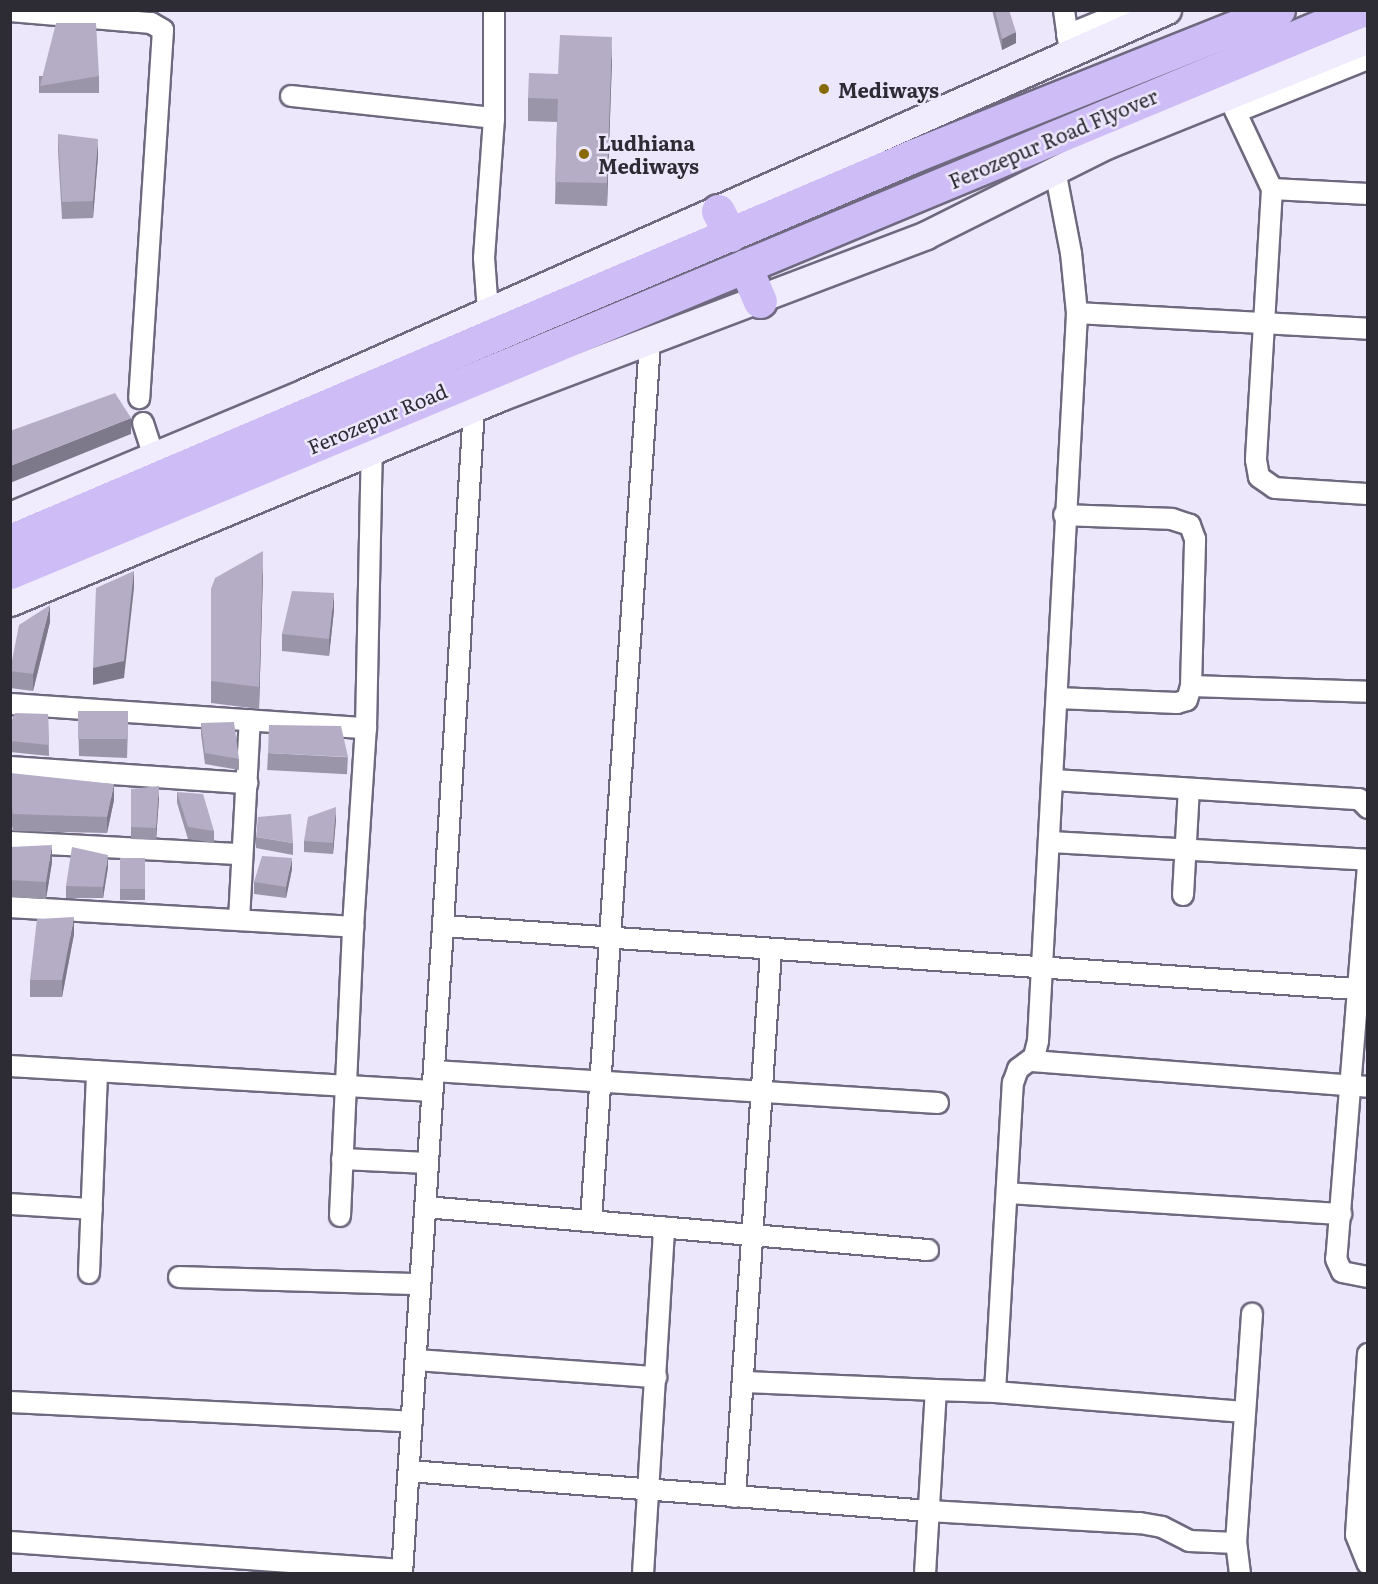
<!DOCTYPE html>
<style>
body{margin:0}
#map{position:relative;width:1378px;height:1584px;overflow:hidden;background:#ede7fb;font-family:Literata,serif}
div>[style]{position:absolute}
.roads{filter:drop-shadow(2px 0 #6f697f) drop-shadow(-2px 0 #6f697f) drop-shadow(0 2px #6f697f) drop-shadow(0 -2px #6f697f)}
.street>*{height:20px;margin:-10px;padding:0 10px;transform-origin:10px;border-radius:10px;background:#fff}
.secondary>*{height:27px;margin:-13.5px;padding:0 13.5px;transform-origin:13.5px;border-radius:13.5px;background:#f0ebfd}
.highway>*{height:33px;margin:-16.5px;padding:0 16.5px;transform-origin:16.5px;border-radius:16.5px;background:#cebcf7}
.wall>*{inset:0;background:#9b95a9;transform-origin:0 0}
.shaded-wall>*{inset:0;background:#7e798a}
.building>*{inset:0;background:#b4adc5;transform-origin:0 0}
.dots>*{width:16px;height:16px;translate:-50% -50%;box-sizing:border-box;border:3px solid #ede7fb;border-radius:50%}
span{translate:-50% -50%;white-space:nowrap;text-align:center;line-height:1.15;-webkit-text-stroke:5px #ede7fb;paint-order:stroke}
.poi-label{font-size:20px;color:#2d2b34;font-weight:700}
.left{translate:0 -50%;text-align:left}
.street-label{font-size:20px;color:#2d2b34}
.frame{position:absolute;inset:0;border:12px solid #2d2b34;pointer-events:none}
</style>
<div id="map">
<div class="roads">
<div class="street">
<i style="left:1064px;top:10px;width:36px;rotate:82deg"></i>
<i style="left:10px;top:11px;width:142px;rotate:4.9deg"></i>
<i style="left:151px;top:23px;width:14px;rotate:30deg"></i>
<i style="left:163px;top:30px;width:369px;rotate:93.7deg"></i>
<i style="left:1067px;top:35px;width:66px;rotate:-22.3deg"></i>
<i style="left:291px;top:96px;width:204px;rotate:6.2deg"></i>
<i style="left:1231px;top:102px;width:96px;rotate:64.8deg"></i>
<i style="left:1236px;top:112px;width:142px;rotate:-21.9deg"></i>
<i style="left:1368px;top:194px;width:96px;rotate:-177deg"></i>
<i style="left:1272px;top:189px;width:271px;rotate:93.4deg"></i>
<i style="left:1256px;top:460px;width:17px;rotate:80deg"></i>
<i style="left:1259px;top:477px;width:19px;rotate:35deg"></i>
<i style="left:1275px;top:488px;width:93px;rotate:3.7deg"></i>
<i style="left:488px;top:312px;width:54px;rotate:-94.2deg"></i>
<i style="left:484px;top:258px;width:140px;rotate:-85.9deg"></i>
<i style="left:494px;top:118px;width:108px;rotate:-90deg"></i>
<i style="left:1077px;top:313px;width:291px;rotate:3.1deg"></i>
<i style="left:143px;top:423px;width:35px;rotate:72deg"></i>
<i style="left:1191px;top:686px;width:177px;rotate:1.9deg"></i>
<i style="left:1057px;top:698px;width:120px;rotate:2.4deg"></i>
<i style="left:1177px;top:703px;width:10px;rotate:-17deg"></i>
<i style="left:1187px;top:700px;width:15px;rotate:-74deg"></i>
<i style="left:1191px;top:686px;width:147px;rotate:-88.4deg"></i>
<i style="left:1195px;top:539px;width:15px;rotate:-110deg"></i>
<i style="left:1190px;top:525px;width:19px;rotate:-162deg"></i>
<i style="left:1172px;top:519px;width:108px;rotate:-177.9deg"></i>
<i style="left:10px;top:704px;width:357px;rotate:3.9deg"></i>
<i style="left:10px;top:767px;width:238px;rotate:3.9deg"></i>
<i style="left:1054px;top:780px;width:306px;rotate:3.6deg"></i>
<i style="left:1359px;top:799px;width:13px;rotate:45deg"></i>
<i style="left:10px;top:842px;width:232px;rotate:3deg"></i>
<i style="left:1051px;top:842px;width:318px;rotate:3.2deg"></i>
<i style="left:1368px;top:865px;width:395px;rotate:94.6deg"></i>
<i style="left:1336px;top:1259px;width:14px;rotate:65deg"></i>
<i style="left:1342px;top:1272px;width:26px;rotate:11deg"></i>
<i style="left:1183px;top:895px;width:106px;rotate:-86.8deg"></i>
<i style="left:10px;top:907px;width:344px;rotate:3.3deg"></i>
<i style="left:353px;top:927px;width:199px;rotate:-86.3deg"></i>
<i style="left:366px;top:728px;width:277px;rotate:-88.8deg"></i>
<i style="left:239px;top:920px;width:200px;rotate:-86.9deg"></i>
<i style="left:443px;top:926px;width:519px;rotate:-86.58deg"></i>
<i style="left:1032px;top:1061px;width:337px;rotate:4.4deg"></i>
<i style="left:10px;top:1066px;width:423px;rotate:3.4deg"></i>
<i style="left:434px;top:1071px;width:505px;rotate:3.63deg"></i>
<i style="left:342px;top:1159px;width:86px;rotate:2.7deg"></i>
<i style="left:1007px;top:1193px;width:335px;rotate:3.6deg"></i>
<i style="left:10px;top:1204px;width:82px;rotate:3.5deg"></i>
<i style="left:425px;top:1207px;width:505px;rotate:4.89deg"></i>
<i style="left:340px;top:1216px;width:289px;rotate:-87.4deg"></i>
<i style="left:591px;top:1221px;width:882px;rotate:-86.16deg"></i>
<i style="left:89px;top:1273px;width:202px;rotate:-87.7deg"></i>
<i style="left:179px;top:1277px;width:241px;rotate:1.7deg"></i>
<i style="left:1368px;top:1354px;width:181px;rotate:93.8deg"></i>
<i style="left:1356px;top:1535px;width:31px;rotate:68deg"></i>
<i style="left:416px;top:1360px;width:241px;rotate:4.1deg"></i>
<i style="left:745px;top:1382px;width:191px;rotate:2.4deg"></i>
<i style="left:995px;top:1392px;width:250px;rotate:4.6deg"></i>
<i style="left:10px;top:1402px;width:402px;rotate:2.8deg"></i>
<i style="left:409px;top:1471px;width:522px;rotate:4.4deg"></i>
<i style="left:929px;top:1511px;width:211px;rotate:3.3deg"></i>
<i style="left:1140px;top:1523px;width:22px;rotate:10deg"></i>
<i style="left:1162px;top:1527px;width:30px;rotate:27deg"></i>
<i style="left:1189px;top:1541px;width:47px;rotate:2.4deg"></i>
<i style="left:735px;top:1497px;width:548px;rotate:-86.23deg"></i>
<i style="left:10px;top:1542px;width:393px;rotate:4.1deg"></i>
<i style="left:402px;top:1574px;width:649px;rotate:-86.38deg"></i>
<i style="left:443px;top:926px;width:915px;rotate:3.95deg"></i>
<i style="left:643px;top:1574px;width:347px;rotate:-86.5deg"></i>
<i style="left:925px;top:1574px;width:184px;rotate:-86.6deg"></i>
<i style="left:936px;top:1390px;width:59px;rotate:1.9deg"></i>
<i style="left:995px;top:1392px;width:310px;rotate:-86.7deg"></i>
<i style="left:1013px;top:1083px;width:15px;rotate:-70deg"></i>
<i style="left:1018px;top:1069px;width:20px;rotate:-37deg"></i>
<i style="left:1034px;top:1057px;width:16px;rotate:-76deg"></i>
<i style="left:1038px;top:1041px;width:729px;rotate:-86.93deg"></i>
<i style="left:1077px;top:313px;width:60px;rotate:-95.7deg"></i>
<i style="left:1071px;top:253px;width:85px;rotate:-100.9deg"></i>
<i style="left:1240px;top:1574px;width:31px;rotate:-97deg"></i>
<i style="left:1236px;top:1543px;width:230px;rotate:-86deg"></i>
</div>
<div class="secondary">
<i style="left:10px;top:516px;width:321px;rotate:-22.7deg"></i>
<i style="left:306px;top:392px;width:942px;rotate:-23.93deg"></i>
<i style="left:10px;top:602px;width:531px;rotate:-22.7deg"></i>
<i style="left:500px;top:397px;width:456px;rotate:-20.8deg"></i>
<i style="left:926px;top:235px;width:201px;rotate:-26.6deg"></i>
<i style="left:1106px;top:145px;width:283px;rotate:-22deg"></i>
</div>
<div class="highway">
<i style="left:718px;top:211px;width:27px;rotate:63deg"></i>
<i style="left:745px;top:266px;width:38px;rotate:67deg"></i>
<i style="left:10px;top:541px;width:982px;rotate:-23.09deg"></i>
<i style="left:913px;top:156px;width:393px;rotate:-21.8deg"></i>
<i style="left:10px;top:572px;width:1463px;rotate:-22.59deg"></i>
</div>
</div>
<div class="wall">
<i style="clip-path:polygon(992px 10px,1009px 10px,1016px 43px,1002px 50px)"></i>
<i style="clip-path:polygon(612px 59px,607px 206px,555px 204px,557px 122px,528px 121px,528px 98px,558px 74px)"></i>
<i style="left:99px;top:76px;width:17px;height:60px;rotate:90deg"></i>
<i style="clip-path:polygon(58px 134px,98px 156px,93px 218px,62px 219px,58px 151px)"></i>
<i style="clip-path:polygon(263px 573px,259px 709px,211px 703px,211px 589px)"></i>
<i style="clip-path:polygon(334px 610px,329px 656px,282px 651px,282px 634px)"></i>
<i style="clip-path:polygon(50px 622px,33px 691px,10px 688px,10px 667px)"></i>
<i style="clip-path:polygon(78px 711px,128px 728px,127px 758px,79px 756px)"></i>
<i style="clip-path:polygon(48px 714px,49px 756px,10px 752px,10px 724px)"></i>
<i style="clip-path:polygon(201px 723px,239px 759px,239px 770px,205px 764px,201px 734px)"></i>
<i style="left:268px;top:753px;width:80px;height:17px;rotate:3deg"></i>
<i style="clip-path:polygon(10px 773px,114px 800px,107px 833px,13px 831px,10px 815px)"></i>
<i style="clip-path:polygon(131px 789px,159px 798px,156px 840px,131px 839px)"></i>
<i style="clip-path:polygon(177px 792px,214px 831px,214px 843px,188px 839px,177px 803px)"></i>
<i style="clip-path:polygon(336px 819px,333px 854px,304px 852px,304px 841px)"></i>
<i style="clip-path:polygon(256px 837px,293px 843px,293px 855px,256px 848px)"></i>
<i style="clip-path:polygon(10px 847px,52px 862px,46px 899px,10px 897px)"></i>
<i style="left:145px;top:858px;width:42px;height:25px;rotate:90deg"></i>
<i style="clip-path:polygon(108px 867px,103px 898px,66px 898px,66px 886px)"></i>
<i style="clip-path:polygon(292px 869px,286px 898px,254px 894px,254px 882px)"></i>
<i style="clip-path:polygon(74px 934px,62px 997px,30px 997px,30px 980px)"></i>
</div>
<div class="shaded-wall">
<i style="clip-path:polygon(1016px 32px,1016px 43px,1002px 50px,1002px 39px)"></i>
<i style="clip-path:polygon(612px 37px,612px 59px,607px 206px,607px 183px)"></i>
<i style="clip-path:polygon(98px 139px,98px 156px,93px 218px,93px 201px)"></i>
<i style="clip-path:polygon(131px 418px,131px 434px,10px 483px,10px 466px)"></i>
<i style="clip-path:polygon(263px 551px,263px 573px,259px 709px,259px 687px)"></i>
<i style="clip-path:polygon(134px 571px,134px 588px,124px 678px,93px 685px,93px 668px)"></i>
<i style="clip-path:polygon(334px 593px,334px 610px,329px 656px,329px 639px)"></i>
<i style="clip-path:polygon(50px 605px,50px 622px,33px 691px,33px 674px)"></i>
<i style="clip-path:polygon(114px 784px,114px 800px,107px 833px,107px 817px)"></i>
<i style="clip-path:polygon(159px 786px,159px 798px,156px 840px,156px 828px)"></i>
<i style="clip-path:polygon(336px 807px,336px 819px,333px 854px,333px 843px)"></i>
<i style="clip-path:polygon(52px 845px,52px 862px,46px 899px,46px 882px)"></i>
<i style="clip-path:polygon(108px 855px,108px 867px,103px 898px,103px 887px)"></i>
<i style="clip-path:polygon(292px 858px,292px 869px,286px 898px,286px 887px)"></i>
<i style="clip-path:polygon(74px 917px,74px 934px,62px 997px,62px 980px)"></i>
</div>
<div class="building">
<i style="clip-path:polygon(995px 10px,1009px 10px,1016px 32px,1002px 39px)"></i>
<i style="clip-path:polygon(56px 23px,96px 23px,99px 76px,40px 86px)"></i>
<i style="clip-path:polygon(560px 35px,612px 37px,607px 183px,555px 182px,558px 99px,528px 98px,529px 73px,558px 74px)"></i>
<i style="clip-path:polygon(58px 134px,98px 139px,93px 201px,62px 202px)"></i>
<i style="clip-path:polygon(115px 393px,131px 418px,10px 466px,10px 431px)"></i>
<i style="clip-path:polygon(263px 551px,259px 687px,211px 681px,211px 589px,215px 578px)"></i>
<i style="clip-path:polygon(134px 571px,124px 661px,93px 668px,96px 588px)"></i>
<i style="clip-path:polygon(292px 591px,334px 593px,329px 639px,282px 634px)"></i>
<i style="clip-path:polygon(50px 605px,33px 674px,10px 671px,19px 625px)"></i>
<i style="left:78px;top:711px;width:50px;height:28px"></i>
<i style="clip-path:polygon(15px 713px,48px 714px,49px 745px,10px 741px,10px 724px)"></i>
<i style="clip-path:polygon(234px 722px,239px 759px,205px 753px,201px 723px)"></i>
<i style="clip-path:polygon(269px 725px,341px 726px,348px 757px,268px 753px)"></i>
<i style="clip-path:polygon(10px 773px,114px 784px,107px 817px,13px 814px,10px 799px)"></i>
<i style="clip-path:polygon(159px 786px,156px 828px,131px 827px,131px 789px)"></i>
<i style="clip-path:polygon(177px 792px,203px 794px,214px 831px,188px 827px)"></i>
<i style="clip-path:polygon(336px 807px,333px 843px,304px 841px,308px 817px)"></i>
<i style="clip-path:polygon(291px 814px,293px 843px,256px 837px,258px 817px)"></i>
<i style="clip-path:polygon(52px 845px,46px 882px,10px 880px,10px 847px)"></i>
<i style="clip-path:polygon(72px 847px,108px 855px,103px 887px,66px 886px)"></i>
<i style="clip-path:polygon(262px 856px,292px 858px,286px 887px,254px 882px)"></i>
<i style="left:145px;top:858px;width:31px;height:25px;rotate:90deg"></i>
<i style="clip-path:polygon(74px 917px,62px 980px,30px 980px,37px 919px)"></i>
</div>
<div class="dots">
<i style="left:824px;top:89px;background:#876905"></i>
<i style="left:584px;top:154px;background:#876905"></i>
</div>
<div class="poi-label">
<span class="left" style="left:838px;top:89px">Mediways</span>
<span class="left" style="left:598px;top:154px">Ludhiana<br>Mediways</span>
</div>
<div class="street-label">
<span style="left:1053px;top:138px;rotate:-23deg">Ferozepur Road Flyover</span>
<span style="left:377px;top:418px;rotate:-23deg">Ferozepur Road</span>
</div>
<div class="frame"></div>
</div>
